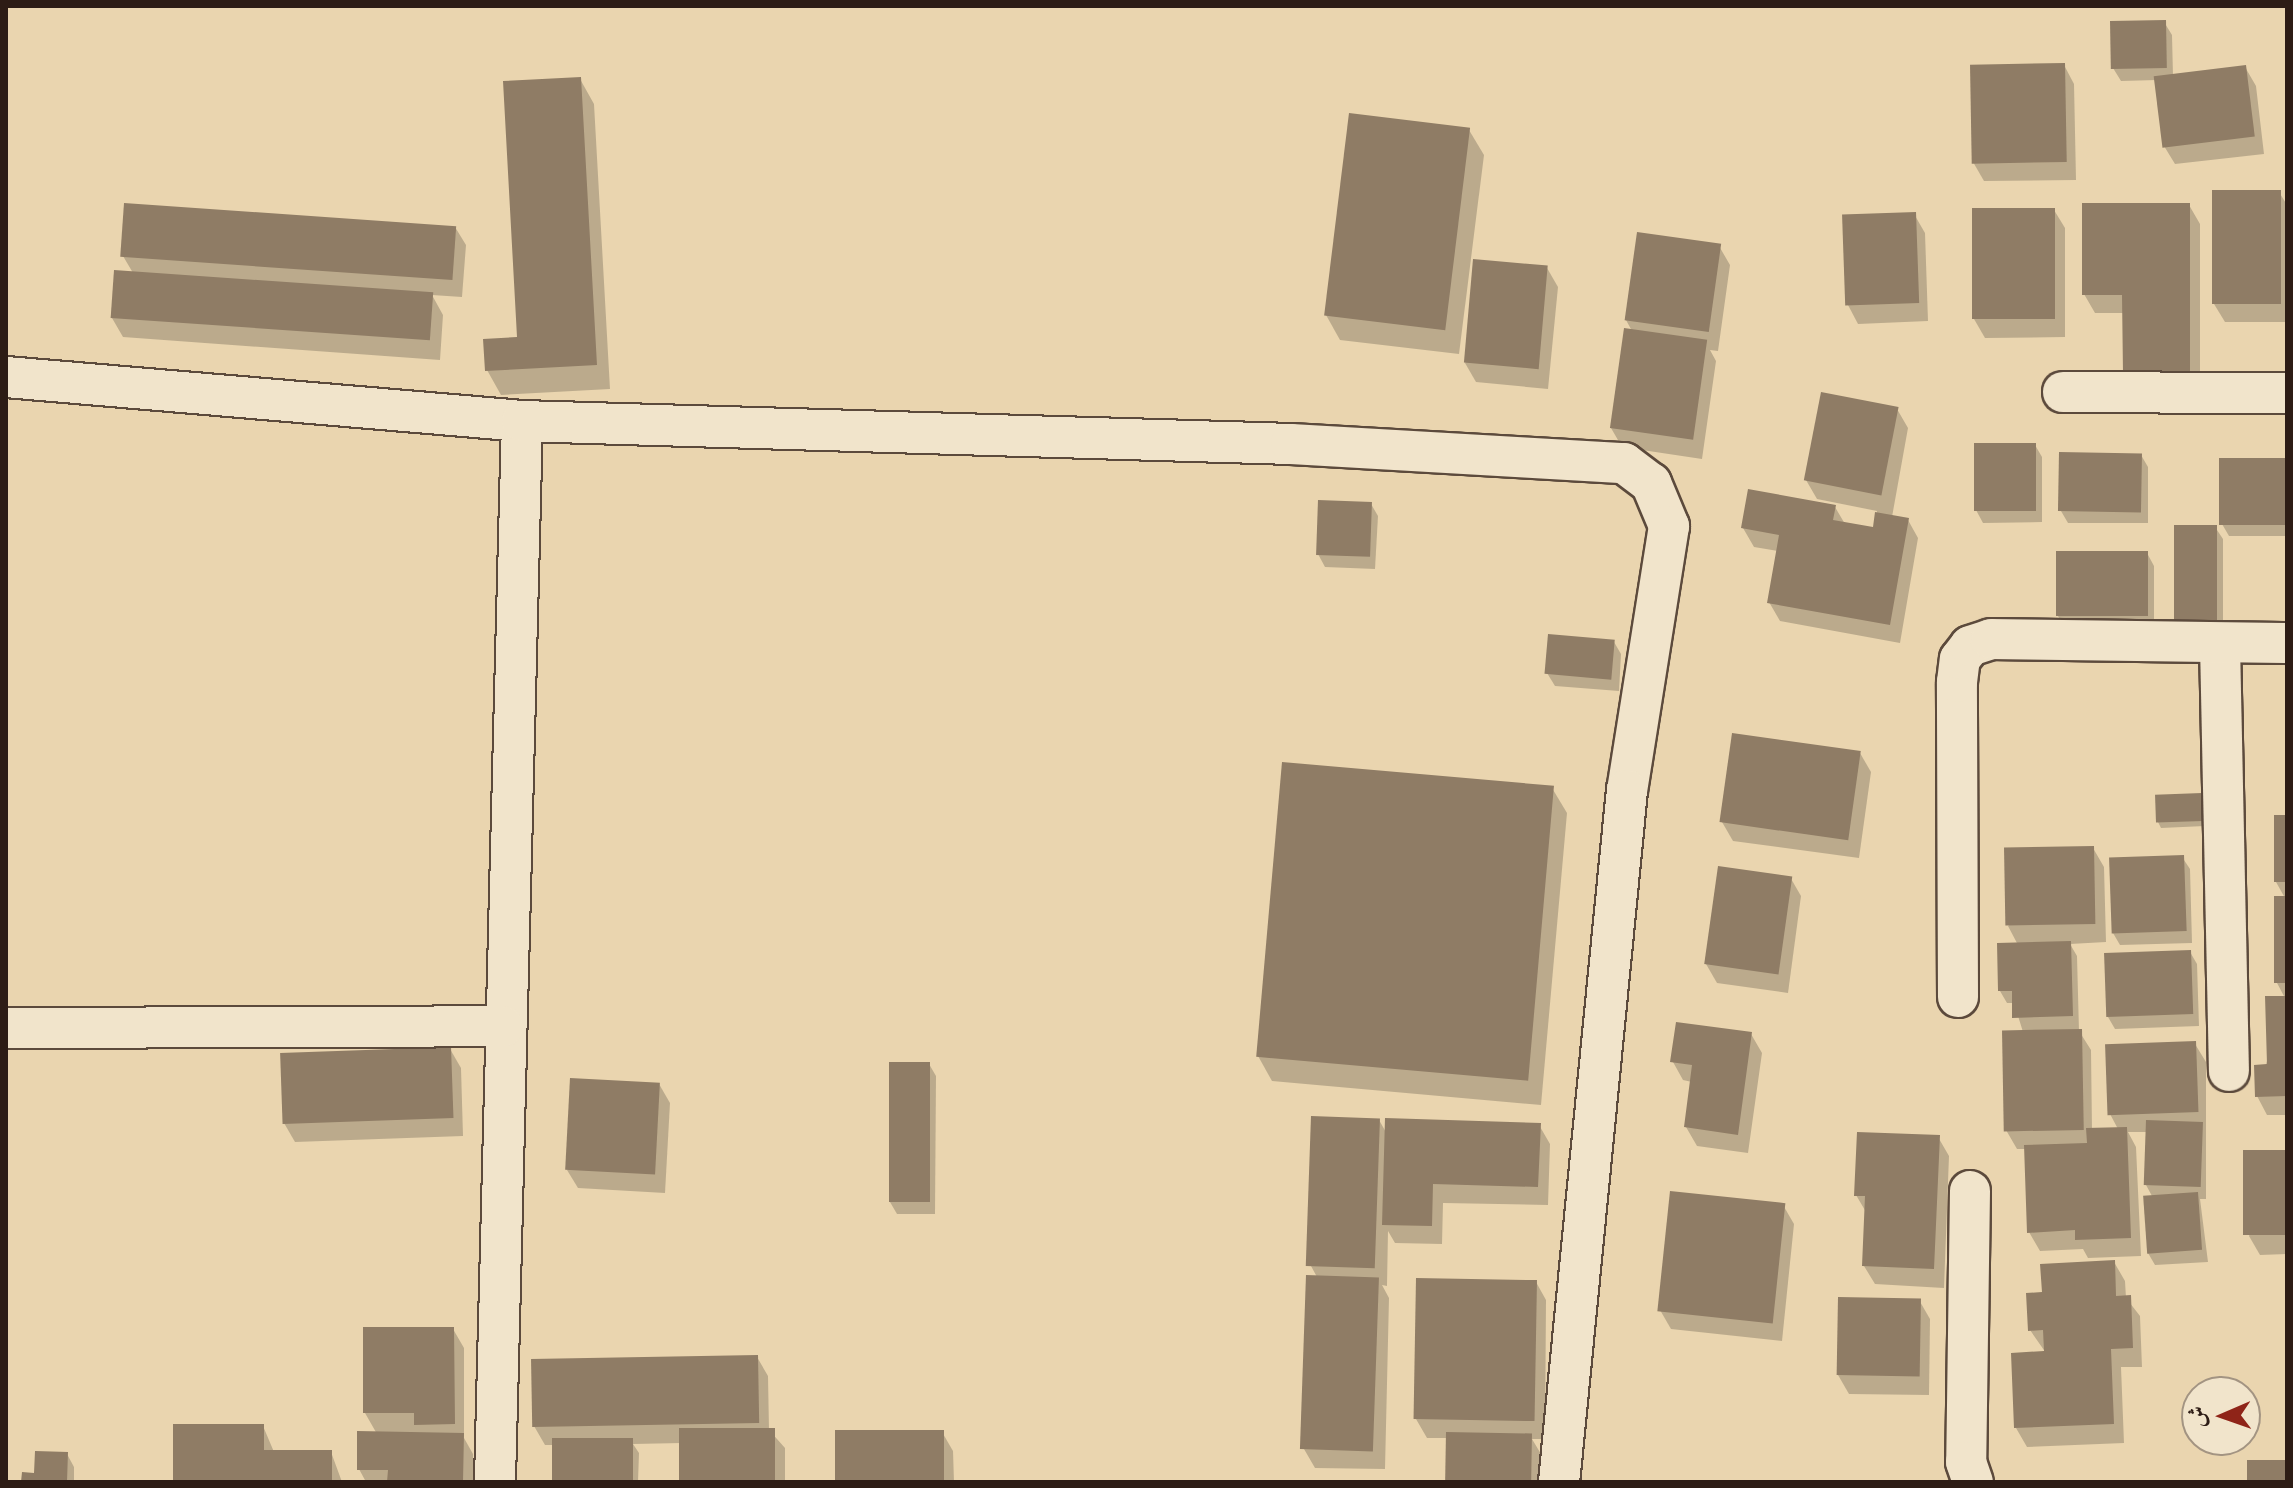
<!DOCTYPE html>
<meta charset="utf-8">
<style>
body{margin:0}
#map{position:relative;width:2293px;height:1488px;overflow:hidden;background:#ead5af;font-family:"Sorts Mill Goudy",Amiri,serif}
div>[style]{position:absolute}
.shadow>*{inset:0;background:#0003}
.building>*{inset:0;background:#8f7c65;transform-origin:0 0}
.roads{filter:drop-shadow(2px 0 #5c4a3c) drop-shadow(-2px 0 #5c4a3c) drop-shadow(0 2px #5c4a3c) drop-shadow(0 -2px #5c4a3c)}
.street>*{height:40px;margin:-20px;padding:0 20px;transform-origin:20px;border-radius:20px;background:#f1e4cb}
span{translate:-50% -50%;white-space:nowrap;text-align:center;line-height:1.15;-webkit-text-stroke:8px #f1e4cb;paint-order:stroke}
.frame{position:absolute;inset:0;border:8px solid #2d1c15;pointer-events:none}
.north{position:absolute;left:2181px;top:1376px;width:80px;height:80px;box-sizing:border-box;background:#f1e4cb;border:2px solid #a39482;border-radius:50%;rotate:268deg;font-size:22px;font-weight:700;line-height:32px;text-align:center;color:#2d1c15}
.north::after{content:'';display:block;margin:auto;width:28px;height:36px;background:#8f2418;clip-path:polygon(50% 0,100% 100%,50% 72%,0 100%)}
</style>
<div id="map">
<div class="shadow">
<i style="clip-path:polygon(2164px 22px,2172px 35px,2173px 76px,2245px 67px,2256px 86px,2264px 154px,2175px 164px,2164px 146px,2157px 80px,2121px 81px,2113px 68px)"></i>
<i style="clip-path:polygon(2064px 65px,2074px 84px,2076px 180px,1984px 181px,1973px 162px)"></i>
<i style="clip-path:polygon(580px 79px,594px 104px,610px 389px,501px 395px,487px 370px,519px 339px)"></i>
<i style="clip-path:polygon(1469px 130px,1484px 155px,1459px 354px,1340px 340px,1326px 315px)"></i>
<i style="clip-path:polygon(2279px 192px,2287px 205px,2287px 322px,2225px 322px,2214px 304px)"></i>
<i style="clip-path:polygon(2189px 205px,2200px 224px,2200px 393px,2124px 313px,2095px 313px,2084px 294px)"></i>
<i style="clip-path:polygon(2054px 210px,2065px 228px,2065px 337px,1985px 338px,1974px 319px)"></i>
<i style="clip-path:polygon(1914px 214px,1925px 233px,1928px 321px,1858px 324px,1848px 305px)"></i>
<i style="clip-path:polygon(455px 227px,466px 245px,462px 297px,432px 295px,443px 315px,440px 360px,123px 337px,112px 318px,133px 273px,123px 256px)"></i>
<i style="clip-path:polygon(1719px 246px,1730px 265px,1718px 351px,1710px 350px,1716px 361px,1702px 459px,1622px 447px,1611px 428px,1632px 331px,1626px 320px)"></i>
<i style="clip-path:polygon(1547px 268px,1558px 287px,1548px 389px,1476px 382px,1465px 363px)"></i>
<i style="clip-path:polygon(1897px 409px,1908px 428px,1892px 517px,1908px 520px,1918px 538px,1900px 643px,1780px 621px,1769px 602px,1778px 551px,1754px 547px,1743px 528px,1835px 507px,1845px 524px,1874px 530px,1877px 511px,1817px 499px,1806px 480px)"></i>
<i style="clip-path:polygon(2035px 445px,2042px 457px,2042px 522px,1983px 523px,1976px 510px)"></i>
<i style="clip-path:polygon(2141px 455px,2148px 467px,2148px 523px,2068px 523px,2061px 511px)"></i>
<i style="clip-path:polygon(2287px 460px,2287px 536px,2229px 536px,2222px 524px)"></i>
<i style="clip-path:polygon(1371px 504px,1378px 516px,1375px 569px,1325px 567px,1318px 554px)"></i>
<i style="clip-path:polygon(2215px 527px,2223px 539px,2223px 648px,2183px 647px)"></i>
<i style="clip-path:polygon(2147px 553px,2154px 566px,2154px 628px,2065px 628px,2058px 616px)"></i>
<i style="clip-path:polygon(1614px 642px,1621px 654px,1619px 691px,1555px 686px,1547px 673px)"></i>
<i style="clip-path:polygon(1860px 753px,1871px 772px,1859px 858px,1733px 841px,1722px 822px)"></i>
<i style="clip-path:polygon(1552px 788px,1567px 813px,1541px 1105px,1272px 1081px,1258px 1056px)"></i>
<i style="clip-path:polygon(2201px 795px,2205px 826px,2161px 828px,2158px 822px)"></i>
<i style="clip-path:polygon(2287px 817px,2287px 1115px,2267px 1115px,2257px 1096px,2285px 998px,2277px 983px,2285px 898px,2276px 882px)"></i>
<i style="clip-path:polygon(2093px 848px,2104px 867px,2106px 942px,2070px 944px,2077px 956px,2079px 1031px,2091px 1050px,2092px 1130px,2118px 1129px,2110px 1114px,2195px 1044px,2206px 1062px,2206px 1199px,2200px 1199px,2208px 1262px,2155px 1265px,2148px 1253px,2152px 1196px,2146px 1185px,2147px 1132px,2128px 1132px,2136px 1147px,2141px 1256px,2088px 1258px,2083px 1249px,2040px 1251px,2029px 1232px,2026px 1149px,2017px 1149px,2006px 1130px,2023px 1032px,2014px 1003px,2007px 1003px,2000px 991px,2018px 945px,2008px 926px)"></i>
<i style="clip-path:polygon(2182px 857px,2190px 869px,2192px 943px,2120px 945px,2113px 933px)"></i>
<i style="clip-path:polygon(1790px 877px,1801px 896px,1788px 993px,1717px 983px,1706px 964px)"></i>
<i style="clip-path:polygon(2190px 952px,2197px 964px,2199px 1026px,2115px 1029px,2108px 1017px)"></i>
<i style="clip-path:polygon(1751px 1034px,1762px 1053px,1748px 1153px,1697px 1146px,1686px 1127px,1692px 1082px,1683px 1080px,1673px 1062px)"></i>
<i style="clip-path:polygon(450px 1049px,461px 1068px,463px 1136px,295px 1142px,284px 1123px)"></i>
<i style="clip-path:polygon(929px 1064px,936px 1076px,935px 1214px,897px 1214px,890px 1202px)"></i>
<i style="clip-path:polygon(659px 1084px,670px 1103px,665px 1193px,578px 1188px,567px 1170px)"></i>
<i style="clip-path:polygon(1379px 1120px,1387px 1134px,1539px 1125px,1550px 1144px,1548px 1205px,1443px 1203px,1442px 1244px,1395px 1243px,1388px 1231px,1387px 1286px,1382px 1285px,1389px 1298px,1385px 1469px,1315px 1468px,1304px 1449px,1317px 1277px,1311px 1266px)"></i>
<i style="clip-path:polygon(1938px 1137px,1949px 1156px,1944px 1288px,1875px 1284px,1864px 1266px,1866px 1212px,1856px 1195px)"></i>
<i style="clip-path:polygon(2287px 1152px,2287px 1254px,2260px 1255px,2249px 1236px)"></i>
<i style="clip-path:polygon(1783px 1205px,1794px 1224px,1782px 1341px,1671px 1329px,1660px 1310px)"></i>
<i style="clip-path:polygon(2114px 1262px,2125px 1281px,2126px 1298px,2140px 1316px,2142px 1367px,2121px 1367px,2124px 1443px,2027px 1447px,2016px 1428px,2046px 1353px,2030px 1330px)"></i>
<i style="clip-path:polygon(1536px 1282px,1546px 1300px,1545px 1439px,1532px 1439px,1541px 1454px,1541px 1482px,1447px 1482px,1448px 1438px,1427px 1438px,1416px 1419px)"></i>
<i style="clip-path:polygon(1919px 1300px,1930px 1319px,1929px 1395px,1849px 1394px,1838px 1375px)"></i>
<i style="clip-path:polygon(453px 1329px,464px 1348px,464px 1438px,473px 1454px,473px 1482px,366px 1482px,359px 1469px,377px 1434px,365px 1413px)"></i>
<i style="clip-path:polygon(757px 1357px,768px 1376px,769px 1430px,785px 1448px,785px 1482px,682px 1482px,682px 1443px,633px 1444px,639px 1453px,638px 1482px,554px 1482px,554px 1445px,545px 1445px,534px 1426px)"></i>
<i style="clip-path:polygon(263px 1426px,274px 1452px,331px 1452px,342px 1482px,175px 1482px)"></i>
<i style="clip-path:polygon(942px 1432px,953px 1451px,954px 1482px,838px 1482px)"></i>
<i style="clip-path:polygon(67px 1454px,74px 1467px,74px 1482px,23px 1482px)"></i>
</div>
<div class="building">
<i style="left:2166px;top:20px;width:48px;height:56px;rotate:89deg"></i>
<i style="left:2065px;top:63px;width:99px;height:95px;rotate:89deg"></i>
<i style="left:2246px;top:65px;width:72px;height:93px;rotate:83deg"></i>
<i style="clip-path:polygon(581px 77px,597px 365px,485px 371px,483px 339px,517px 337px,503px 81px)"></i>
<i style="left:1349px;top:113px;width:122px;height:204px;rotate:7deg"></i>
<i style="left:2212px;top:190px;width:69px;height:114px"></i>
<i style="left:124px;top:203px;width:333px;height:54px;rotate:4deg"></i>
<i style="clip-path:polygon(2082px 203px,2190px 203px,2190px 374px,2123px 374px,2122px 295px,2082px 295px)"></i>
<i style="left:1972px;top:208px;width:83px;height:111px"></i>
<i style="left:1916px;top:212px;width:91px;height:74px;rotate:88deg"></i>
<i style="left:1637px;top:232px;width:85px;height:89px;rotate:8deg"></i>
<i style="left:1473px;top:259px;width:75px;height:104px;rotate:5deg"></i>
<i style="left:114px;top:270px;width:320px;height:48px;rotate:4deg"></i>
<i style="left:1624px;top:328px;width:84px;height:101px;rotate:8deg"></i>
<i style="left:1821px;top:392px;width:79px;height:90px;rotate:11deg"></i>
<i style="left:1974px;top:443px;width:62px;height:68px"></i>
<i style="left:2059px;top:452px;width:83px;height:59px;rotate:1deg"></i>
<i style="left:2219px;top:458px;width:68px;height:67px"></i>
<i style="clip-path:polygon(1748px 489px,1836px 505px,1833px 520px,1873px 527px,1875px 512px,1909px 518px,1890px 625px,1767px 603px,1779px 535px,1741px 528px)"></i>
<i style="left:1318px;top:500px;width:54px;height:55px;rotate:2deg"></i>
<i style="left:2174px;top:525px;width:43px;height:111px"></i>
<i style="left:2056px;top:551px;width:92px;height:65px"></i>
<i style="left:1548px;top:634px;width:67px;height:40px;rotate:5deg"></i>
<i style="left:1732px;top:733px;width:130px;height:90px;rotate:8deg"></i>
<i style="left:1282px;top:762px;width:273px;height:296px;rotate:5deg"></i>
<i style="left:2202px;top:793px;width:28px;height:47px;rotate:88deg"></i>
<i style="left:2274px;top:815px;width:13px;height:67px"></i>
<i style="left:2094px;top:846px;width:78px;height:90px;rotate:89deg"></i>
<i style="left:2184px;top:855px;width:76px;height:75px;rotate:88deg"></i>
<i style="left:1718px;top:866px;width:75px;height:99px;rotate:8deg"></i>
<i style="left:2274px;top:896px;width:13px;height:87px"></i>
<i style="clip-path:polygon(2071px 941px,2073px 1016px,2012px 1018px,2012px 991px,1998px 991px,1997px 943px)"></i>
<i style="left:2191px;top:950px;width:64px;height:87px;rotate:88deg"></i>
<i style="clip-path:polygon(2265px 996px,2287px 996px,2287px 1096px,2255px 1097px,2254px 1065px,2267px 1064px)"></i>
<i style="clip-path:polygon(1676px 1022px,1752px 1032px,1738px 1135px,1684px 1127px,1692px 1065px,1670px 1062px)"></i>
<i style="left:2082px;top:1029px;width:101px;height:80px;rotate:89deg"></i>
<i style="left:2196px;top:1041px;width:71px;height:91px;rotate:88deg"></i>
<i style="left:451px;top:1047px;width:71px;height:171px;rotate:88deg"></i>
<i style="left:889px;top:1062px;width:41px;height:140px"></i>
<i style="left:570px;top:1078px;width:90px;height:92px;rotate:3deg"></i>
<i style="left:1311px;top:1116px;width:69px;height:150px;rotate:2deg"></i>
<i style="clip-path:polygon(1385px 1118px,1541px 1123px,1538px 1187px,1433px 1184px,1432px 1226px,1382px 1225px)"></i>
<i style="left:2146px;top:1120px;width:57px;height:65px;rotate:2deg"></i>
<i style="clip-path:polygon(2127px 1127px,2131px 1238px,2075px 1240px,2075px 1230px,2027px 1233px,2024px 1145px,2087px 1143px,2086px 1128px)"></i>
<i style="clip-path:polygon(1857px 1132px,1940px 1135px,1934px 1269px,1862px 1266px,1865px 1196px,1854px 1196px)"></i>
<i style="left:2287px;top:1150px;width:85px;height:44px;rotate:90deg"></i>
<i style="left:1670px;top:1191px;width:116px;height:121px;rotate:6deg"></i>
<i style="left:2198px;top:1192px;width:58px;height:55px;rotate:86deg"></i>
<i style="clip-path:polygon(2115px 1260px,2116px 1296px,2131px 1295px,2133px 1348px,2111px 1349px,2114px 1424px,2014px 1428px,2011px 1353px,2044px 1351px,2043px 1330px,2028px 1331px,2026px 1293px,2042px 1292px,2040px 1264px)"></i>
<i style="left:1306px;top:1275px;width:73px;height:174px;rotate:2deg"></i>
<i style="left:1416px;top:1278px;width:121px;height:141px;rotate:1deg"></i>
<i style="left:1838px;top:1297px;width:83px;height:78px;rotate:1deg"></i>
<i style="clip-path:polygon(363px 1327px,454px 1327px,455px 1424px,414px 1425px,414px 1413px,363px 1413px)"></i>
<i style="left:758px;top:1355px;width:68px;height:227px;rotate:89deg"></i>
<i style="clip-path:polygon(173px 1424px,264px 1424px,264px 1450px,332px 1450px,332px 1482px,173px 1482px)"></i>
<i style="left:775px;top:1428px;width:54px;height:96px;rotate:90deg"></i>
<i style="left:944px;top:1430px;width:52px;height:109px;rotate:90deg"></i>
<i style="clip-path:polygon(357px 1431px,464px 1433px,463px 1482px,387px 1482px,388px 1470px,357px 1470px)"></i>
<i style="left:1446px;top:1432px;width:86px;height:50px;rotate:1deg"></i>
<i style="left:552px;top:1438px;width:81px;height:44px"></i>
<i style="clip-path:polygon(35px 1451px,68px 1452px,67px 1482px,21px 1482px,22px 1472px,34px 1473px)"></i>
<i style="left:2247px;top:1460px;width:40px;height:22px"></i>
</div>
<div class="roads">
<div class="street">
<i style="left:6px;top:377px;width:518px;rotate:4.87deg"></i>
<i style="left:522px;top:421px;width:1061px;rotate:91.46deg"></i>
<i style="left:2063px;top:392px;width:224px;rotate:0.3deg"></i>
<i style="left:522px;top:421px;width:769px;rotate:1.71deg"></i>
<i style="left:1291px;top:444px;width:334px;rotate:3.3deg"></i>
<i style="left:1624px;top:463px;width:34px;rotate:37deg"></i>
<i style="left:1651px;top:483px;width:47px;rotate:67.3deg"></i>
<i style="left:1669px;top:526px;width:267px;rotate:99deg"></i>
<i style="left:1627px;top:790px;width:695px;rotate:95.61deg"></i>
<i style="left:2220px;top:644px;width:427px;rotate:88.8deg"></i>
<i style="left:1958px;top:997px;width:315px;rotate:-90.2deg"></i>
<i style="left:1957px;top:682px;width:23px;rotate:-83deg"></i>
<i style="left:1960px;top:659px;width:16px;rotate:-52deg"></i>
<i style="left:1970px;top:646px;width:22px;rotate:-18deg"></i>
<i style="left:1991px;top:639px;width:296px;rotate:0.8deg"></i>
<i style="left:6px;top:1028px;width:497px;rotate:-0.2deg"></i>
<i style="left:1970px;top:1191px;width:271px;rotate:90.8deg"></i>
<i style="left:1966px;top:1462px;width:21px;rotate:71deg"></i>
</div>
</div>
<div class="frame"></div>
<div class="north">ش</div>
</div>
